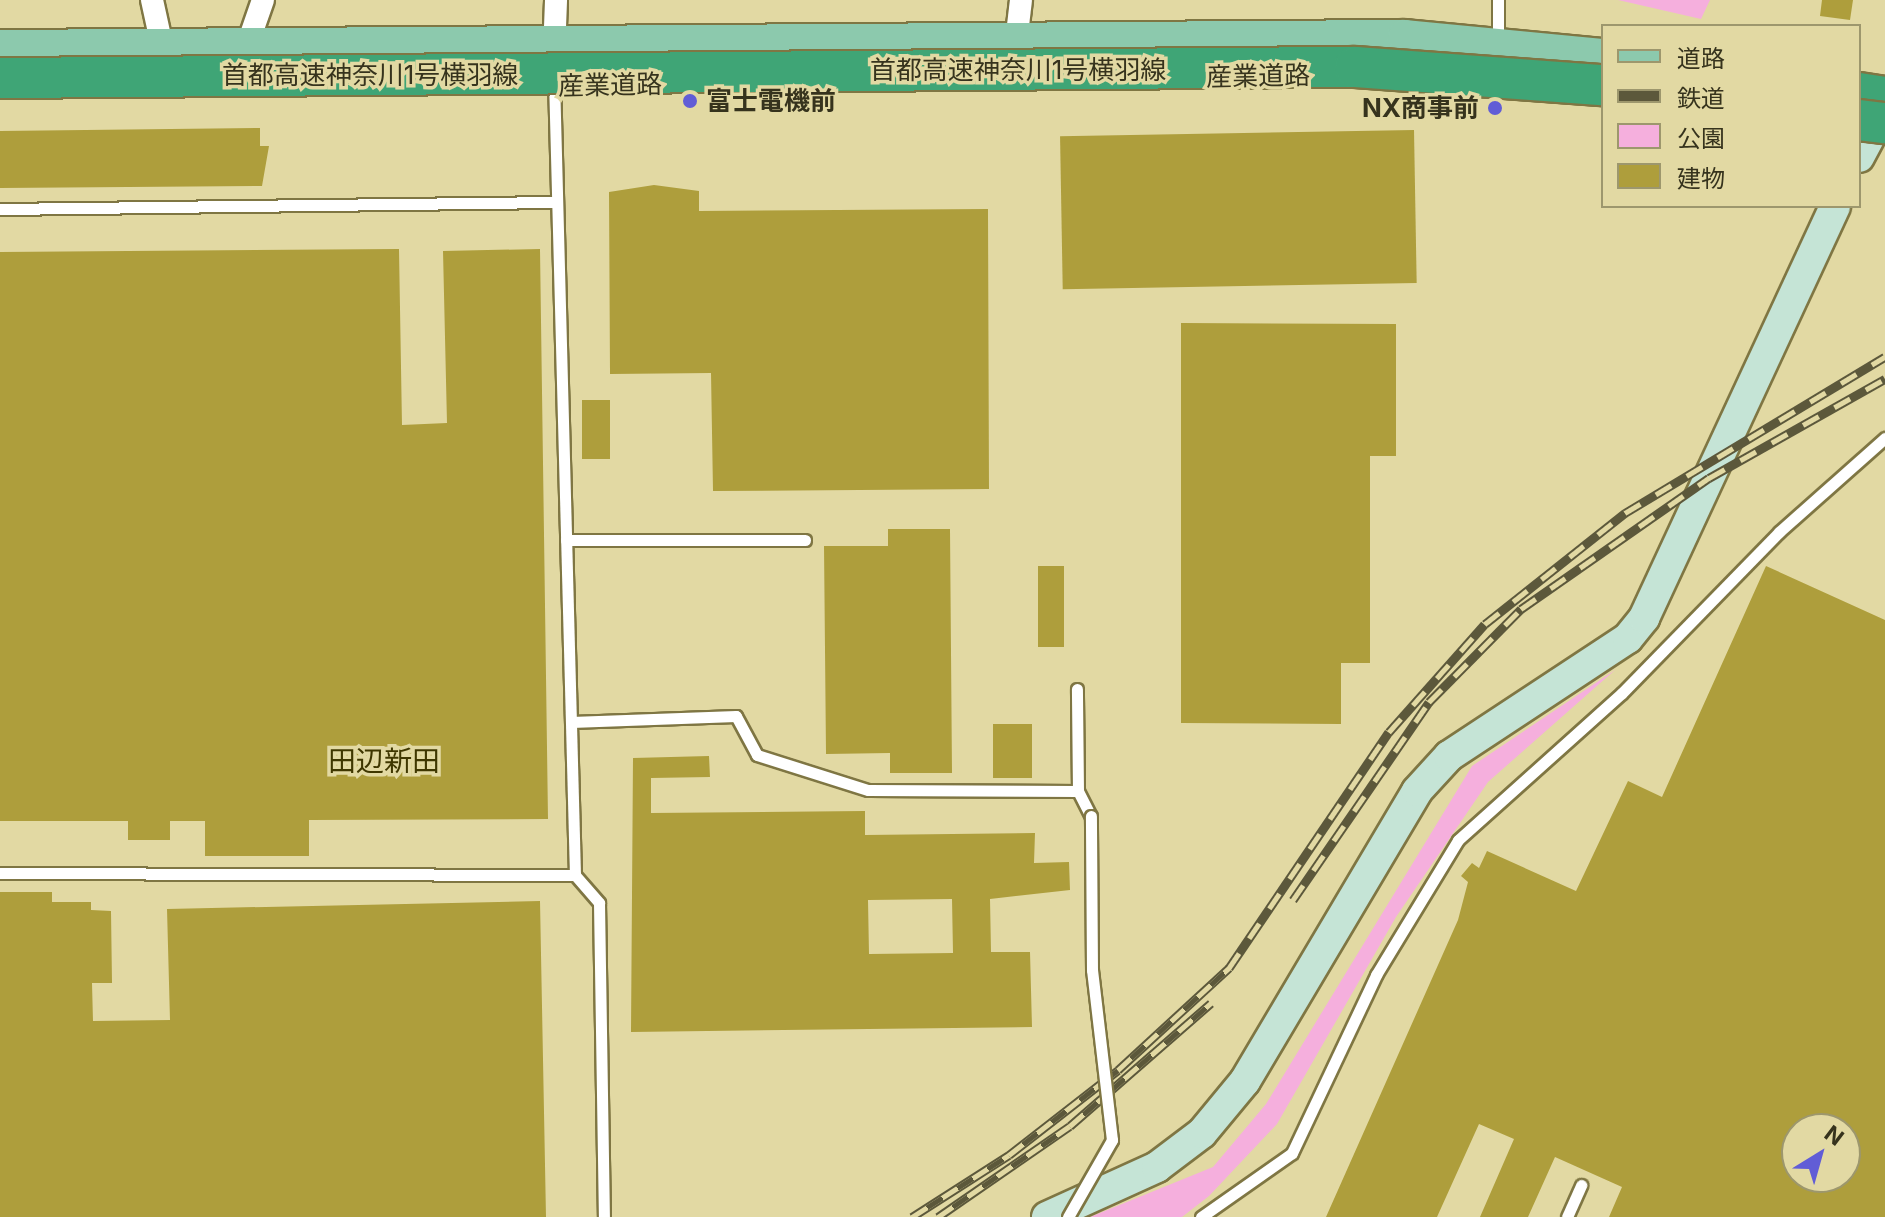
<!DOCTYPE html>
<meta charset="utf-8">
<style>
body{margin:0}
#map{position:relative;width:1885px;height:1217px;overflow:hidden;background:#e2d9a3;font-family:Inter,"Noto Sans JP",sans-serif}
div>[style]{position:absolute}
.green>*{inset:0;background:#f5afdd}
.building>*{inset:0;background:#ae9e3c;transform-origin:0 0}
.roads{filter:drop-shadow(2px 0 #7f7643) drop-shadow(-2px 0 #7f7643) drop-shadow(0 2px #7f7643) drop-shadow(0 -2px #7f7643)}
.lane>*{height:11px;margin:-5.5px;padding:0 5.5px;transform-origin:5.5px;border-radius:5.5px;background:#fff}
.street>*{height:22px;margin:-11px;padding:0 11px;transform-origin:11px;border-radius:11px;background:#fff}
.secondary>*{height:30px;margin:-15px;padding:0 15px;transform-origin:15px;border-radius:15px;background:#c5e4d6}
.primary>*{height:34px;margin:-17px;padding:0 17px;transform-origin:17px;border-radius:17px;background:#8cc9ad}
.highway>*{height:40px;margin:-20px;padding:0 20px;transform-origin:20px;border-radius:20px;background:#3fa576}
.rail>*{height:9px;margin-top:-4.5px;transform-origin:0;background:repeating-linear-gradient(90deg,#e2d9a3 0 18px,#5c583b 0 36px);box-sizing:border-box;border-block:2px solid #5c583b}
.bridges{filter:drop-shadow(2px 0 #7f7643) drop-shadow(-2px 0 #7f7643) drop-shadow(0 2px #7f7643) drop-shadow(0 -2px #7f7643)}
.lane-bridge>*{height:11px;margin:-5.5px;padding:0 5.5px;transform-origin:5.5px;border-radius:5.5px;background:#fff}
.highway-bridge>*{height:40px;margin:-20px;padding:0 20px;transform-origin:20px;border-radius:20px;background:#3fa576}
.dots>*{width:22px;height:22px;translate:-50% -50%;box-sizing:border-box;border:4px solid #e2d9a3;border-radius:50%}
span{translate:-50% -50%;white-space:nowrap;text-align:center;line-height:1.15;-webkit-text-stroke:7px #e2d9a3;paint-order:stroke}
.street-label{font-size:26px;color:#36331d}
.poi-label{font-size:26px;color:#36331d;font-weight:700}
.left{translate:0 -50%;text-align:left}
.right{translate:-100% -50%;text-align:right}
.neighbourhood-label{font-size:28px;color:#3f3700}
.legend{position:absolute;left:1601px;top:24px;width:260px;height:184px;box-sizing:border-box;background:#e2d9a3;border:2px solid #9d976d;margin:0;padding:10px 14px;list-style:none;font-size:24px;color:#36331d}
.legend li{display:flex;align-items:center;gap:16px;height:40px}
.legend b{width:40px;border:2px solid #9d976d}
.north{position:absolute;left:1781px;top:1113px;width:80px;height:80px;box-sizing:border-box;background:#e2d9a3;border:2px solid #9d976d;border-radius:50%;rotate:37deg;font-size:22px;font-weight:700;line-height:32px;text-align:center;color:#36331d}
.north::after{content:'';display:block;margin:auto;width:28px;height:36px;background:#615dd6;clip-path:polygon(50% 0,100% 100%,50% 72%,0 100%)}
</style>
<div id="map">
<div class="green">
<i style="clip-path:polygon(1618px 0,1710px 0,1701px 19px)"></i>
<i style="clip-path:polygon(1615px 670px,1488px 782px,1396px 917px,1277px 1124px,1209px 1196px,1182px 1217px,1090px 1217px,1213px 1167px,1266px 1104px,1472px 766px)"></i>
</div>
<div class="building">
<i style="clip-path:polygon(1822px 0,1853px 0,1850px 20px,1820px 16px)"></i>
<i style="clip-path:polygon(260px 128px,260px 146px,269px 146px,262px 186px,0 188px,0 131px)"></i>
<i style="left:1414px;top:130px;width:153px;height:354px;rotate:89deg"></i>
<i style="clip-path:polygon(654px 185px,699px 191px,699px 211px,988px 209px,989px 489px,713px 491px,711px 373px,610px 374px,609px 192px)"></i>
<i style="clip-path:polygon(399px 249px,402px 425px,447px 423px,443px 251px,540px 249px,548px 819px,309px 820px,309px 856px,205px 856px,205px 821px,170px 821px,170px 840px,128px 840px,128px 821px,0 821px,0 252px)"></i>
<i style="clip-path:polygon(1181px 323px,1396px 324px,1396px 456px,1370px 456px,1370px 663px,1341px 663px,1341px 724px,1181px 723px)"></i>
<i style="left:582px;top:400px;width:28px;height:59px"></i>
<i style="clip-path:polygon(888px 529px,950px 529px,952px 773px,890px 773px,890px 753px,826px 754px,824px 546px,888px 546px)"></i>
<i style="left:1038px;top:566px;width:26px;height:81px"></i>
<i style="clip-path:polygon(evenodd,1766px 566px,1885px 620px,1885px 1217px,1609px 1217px,1622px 1187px,1555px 1157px,1528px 1217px,1480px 1217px,1514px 1139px,1479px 1124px,1437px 1217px,1326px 1217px,1458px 920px,1468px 882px,1461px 876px,1472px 863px,1479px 868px,1487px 851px,1576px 891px,1628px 781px,1662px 797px,1766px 566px,1797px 1129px,1845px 1129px,1845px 1177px,1797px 1177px,1797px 1129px)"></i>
<i style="left:993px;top:724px;width:39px;height:54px"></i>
<i style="clip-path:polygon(evenodd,709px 756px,710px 777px,651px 778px,651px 813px,865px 811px,865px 835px,1035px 833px,1034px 863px,1069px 862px,1070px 890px,990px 899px,991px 952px,1030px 952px,1032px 1027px,631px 1032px,633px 758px,709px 756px,952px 899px,953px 953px,869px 954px,868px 900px,952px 899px)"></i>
<i style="clip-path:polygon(0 892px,52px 892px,52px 902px,91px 902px,91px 910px,111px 911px,112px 983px,92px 983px,93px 1021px,170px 1020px,167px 909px,540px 901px,546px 1217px,0 1217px)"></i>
</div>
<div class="roads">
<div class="lane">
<i style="left:1498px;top:0;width:43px;rotate:90deg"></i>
<i style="left:554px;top:79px;width:796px;rotate:88.49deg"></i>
<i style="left:575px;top:875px;width:37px;rotate:49deg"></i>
<i style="left:599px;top:903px;width:314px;rotate:89.1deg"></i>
<i style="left:0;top:209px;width:557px;rotate:-0.72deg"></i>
<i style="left:566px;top:540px;width:239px"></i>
<i style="left:571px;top:722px;width:165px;rotate:-2.1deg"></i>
<i style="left:736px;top:716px;width:44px;rotate:61.7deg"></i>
<i style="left:757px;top:755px;width:116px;rotate:17.5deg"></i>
<i style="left:868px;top:790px;width:210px;rotate:0.3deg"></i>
<i style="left:1078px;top:791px;width:102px;rotate:-90.6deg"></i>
<i style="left:1078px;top:791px;width:28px;rotate:63deg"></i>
<i style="left:0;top:873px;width:575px;rotate:0.2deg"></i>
<i style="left:1201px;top:1217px;width:111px;rotate:-35.1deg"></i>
<i style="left:1292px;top:1153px;width:197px;rotate:-64.7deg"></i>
<i style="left:1376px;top:975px;width:158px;rotate:-58.7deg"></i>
<i style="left:1458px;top:840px;width:220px;rotate:-41.9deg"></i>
<i style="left:1622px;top:693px;width:225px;rotate:-45.7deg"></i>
<i style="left:1779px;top:532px;width:142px;rotate:-41.6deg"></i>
<i style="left:1567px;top:1217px;width:35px;rotate:-66deg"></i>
</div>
<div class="street">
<i style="left:152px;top:0;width:47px;rotate:77.7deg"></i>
<i style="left:247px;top:46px;width:49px;rotate:-70.8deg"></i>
<i style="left:1015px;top:51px;width:51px;rotate:-83.3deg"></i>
<i style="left:554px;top:53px;width:53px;rotate:-87.8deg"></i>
</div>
<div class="secondary">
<i style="left:1859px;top:157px;width:55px;rotate:-62deg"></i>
<i style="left:1047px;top:1217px;width:121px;rotate:-24.4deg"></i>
<i style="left:1157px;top:1167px;width:56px;rotate:-37.1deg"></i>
<i style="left:1202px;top:1133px;width:67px;rotate:-50.4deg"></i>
<i style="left:1245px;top:1081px;width:337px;rotate:-59.3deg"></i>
<i style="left:1417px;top:791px;width:47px;rotate:-47.6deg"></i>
<i style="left:1449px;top:756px;width:214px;rotate:-33.4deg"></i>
<i style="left:1628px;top:638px;width:26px;rotate:-51deg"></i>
<i style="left:1644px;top:618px;width:454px;rotate:-65.1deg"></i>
</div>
<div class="primary">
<i style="left:0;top:47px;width:1405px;rotate:-0.41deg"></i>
<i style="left:1405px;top:37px;width:199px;rotate:5.5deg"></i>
</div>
<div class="highway">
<i style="left:1859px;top:93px;width:26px;rotate:9deg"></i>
</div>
</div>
<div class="rail">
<i style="left:1293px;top:900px;width:240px;rotate:-55.5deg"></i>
<i style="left:1429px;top:702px;width:131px;rotate:-45.3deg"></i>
<i style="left:1521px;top:609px;width:229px;rotate:-34.9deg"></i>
<i style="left:1709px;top:478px;width:202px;rotate:-29.4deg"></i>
<i style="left:912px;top:1217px;width:115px;rotate:-32.6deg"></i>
<i style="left:1009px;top:1155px;width:138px;rotate:-37.9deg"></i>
<i style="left:1118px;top:1070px;width:151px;rotate:-42.6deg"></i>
<i style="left:1229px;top:968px;width:285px;rotate:-55.9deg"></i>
<i style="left:1389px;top:732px;width:144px;rotate:-48.4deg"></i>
<i style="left:1485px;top:624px;width:179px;rotate:-38.4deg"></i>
<i style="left:1625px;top:513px;width:303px;rotate:-31deg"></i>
<i style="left:938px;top:1217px;width:160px;rotate:-34.6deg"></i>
<i style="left:1070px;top:1126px;width:187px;rotate:-41.1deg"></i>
</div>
<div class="bridges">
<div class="lane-bridge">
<i style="left:1068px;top:1217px;width:89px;rotate:-60.3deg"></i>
<i style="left:1112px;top:1140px;width:171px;rotate:-96.7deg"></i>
<i style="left:1092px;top:970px;width:154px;rotate:-90.4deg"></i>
</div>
<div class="highway-bridge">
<i style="left:0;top:78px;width:1355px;rotate:-0.47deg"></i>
<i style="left:1355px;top:67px;width:249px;rotate:4.2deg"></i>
<i style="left:1859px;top:120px;width:26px;rotate:7deg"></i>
</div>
</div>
<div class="dots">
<i style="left:690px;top:101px;background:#615dd6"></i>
<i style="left:1495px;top:108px;background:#615dd6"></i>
</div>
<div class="street-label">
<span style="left:1018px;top:70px">首都高速神奈川1号横羽線</span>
<span style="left:370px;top:75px">首都高速神奈川1号横羽線</span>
<span style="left:1258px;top:76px;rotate:-1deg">産業道路</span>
<span style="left:610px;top:85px;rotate:-1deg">産業道路</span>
</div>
<div class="poi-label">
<span class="left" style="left:706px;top:101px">富士電機前</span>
<span class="right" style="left:1479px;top:108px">NX商事前</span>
</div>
<div class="neighbourhood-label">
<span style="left:384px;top:761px">田辺新田</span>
</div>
<ul class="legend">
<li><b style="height:10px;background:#8cc9ad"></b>道路</li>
<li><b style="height:10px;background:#5c583b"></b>鉄道</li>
<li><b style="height:22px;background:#f5afdd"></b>公園</li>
<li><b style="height:22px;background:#ae9e3c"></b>建物</li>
</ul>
<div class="north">N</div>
</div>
